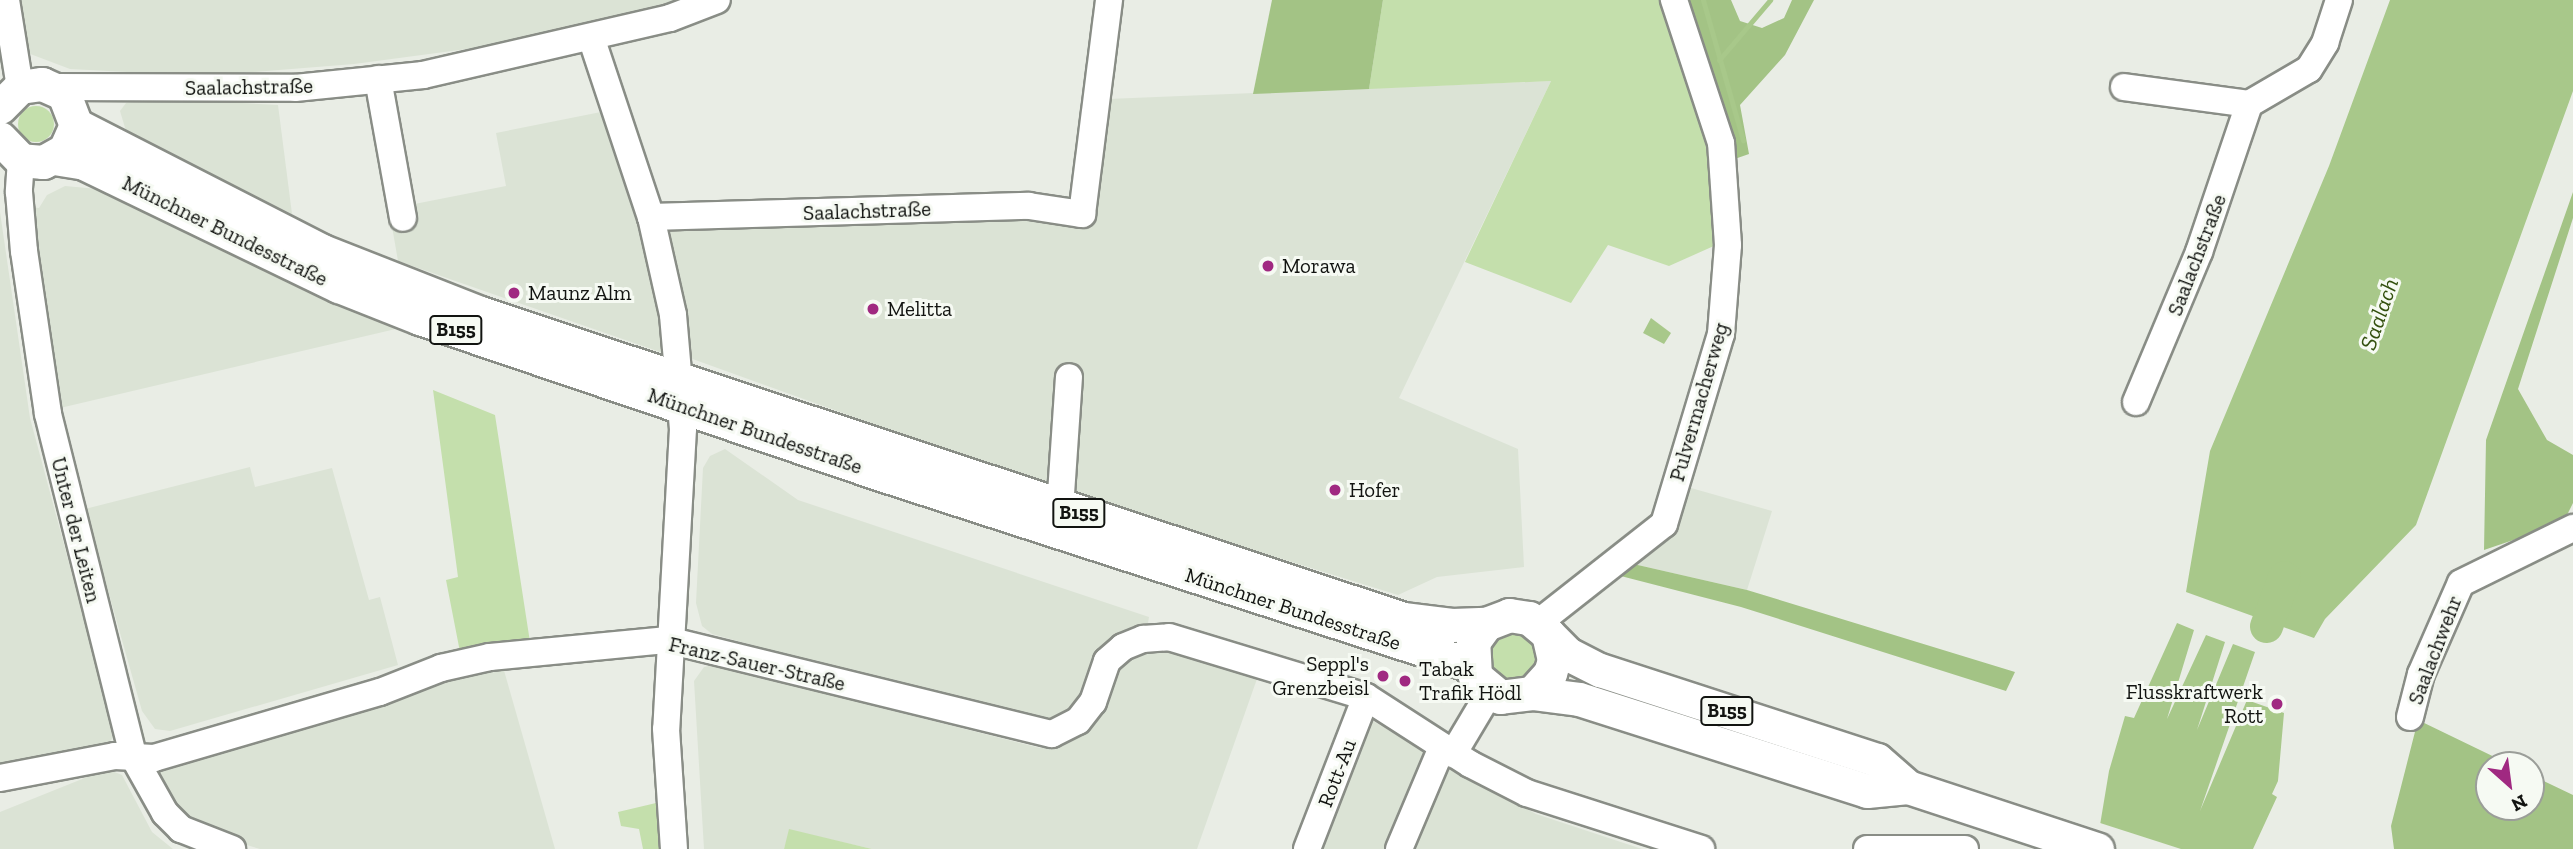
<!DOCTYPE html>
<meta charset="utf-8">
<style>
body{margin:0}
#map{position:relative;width:2573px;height:849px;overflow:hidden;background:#e9ede5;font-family:"Zilla Slab",serif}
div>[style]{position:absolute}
.built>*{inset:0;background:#dbe3d5}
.green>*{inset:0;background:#c4dfac}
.round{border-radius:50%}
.forest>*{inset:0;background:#a3c385}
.water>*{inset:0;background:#a8c88a}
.pier>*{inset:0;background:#e9ede5}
.stream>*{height:5px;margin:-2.5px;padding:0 2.5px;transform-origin:2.5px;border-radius:2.5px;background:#a8c88a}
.river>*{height:33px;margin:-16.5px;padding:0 16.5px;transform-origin:16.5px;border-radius:16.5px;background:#a8c88a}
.roads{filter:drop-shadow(2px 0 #898d86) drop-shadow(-2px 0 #898d86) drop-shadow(0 2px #898d86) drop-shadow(0 -2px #898d86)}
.minor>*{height:26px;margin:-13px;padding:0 13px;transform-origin:13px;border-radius:13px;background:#fff}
.major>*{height:33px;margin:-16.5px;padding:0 16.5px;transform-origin:16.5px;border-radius:16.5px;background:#fff}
.dots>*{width:19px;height:19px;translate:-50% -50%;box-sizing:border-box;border:4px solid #f6faf3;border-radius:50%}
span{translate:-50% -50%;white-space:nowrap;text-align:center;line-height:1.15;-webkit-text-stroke:6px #f6faf3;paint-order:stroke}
.shield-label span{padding:2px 5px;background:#f6faf3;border:2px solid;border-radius:5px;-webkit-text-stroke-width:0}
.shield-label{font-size:19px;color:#121411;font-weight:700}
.street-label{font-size:21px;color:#121411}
.poi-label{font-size:21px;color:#121411}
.left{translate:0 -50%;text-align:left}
.right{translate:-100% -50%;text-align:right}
.water-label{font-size:23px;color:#33500e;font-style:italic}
.north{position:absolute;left:2475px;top:751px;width:70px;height:70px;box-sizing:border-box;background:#f6faf3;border:2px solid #9b9e99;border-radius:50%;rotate:152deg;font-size:19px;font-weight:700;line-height:28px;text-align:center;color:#121411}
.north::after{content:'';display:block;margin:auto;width:24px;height:32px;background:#a02981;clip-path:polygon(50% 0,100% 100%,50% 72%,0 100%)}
</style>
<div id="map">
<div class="built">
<i style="clip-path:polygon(0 0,692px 0,511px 43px,354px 64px,204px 76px,70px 69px,25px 52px,0 52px)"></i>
<i style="clip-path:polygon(1551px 81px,1399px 398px,1518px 449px,1524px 567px,1437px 577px,1398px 595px,1035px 482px,687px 357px,665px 228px,1095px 217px,1108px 99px)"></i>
<i style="clip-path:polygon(155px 98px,278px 105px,292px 214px,126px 131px,120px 111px,126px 103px)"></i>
<i style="clip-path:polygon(606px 111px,645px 228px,664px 312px,663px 353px,398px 261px,389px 209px,506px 186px,496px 133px)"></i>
<i style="clip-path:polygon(65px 186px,98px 189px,327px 300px,400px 328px,60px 408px,30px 207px,39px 208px,47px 195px)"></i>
<i style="clip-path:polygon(0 212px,30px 418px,113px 727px,113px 738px,106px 745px,0 771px)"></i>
<i style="clip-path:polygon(725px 449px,798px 500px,1149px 617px,1148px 623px,1131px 630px,1068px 712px,1037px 723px,712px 634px,702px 626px,696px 603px,703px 468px,710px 456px)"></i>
<i style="clip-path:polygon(250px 467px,255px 487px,332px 468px,369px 600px,380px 597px,398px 665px,170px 731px,155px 729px,142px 711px,85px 509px)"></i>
<i style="clip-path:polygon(1684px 486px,1772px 511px,1747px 590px,1629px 563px)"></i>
<i style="clip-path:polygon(1152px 647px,1169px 647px,1258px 676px,1197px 849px,872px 849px,790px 830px,784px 849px,704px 849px,694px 681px,704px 667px,713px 665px,1040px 748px,1059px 745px,1089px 728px,1101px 714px,1122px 666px)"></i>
<i style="clip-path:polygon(503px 667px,555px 849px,260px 849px,206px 833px,174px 807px,153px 766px,405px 689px)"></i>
<i style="clip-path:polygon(1368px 718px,1423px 751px,1425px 756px,1391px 849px,1315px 849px)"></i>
<i style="clip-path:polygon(1444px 764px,1536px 814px,1642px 849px,1411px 849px)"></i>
<i style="clip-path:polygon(107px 769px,122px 775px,152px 832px,173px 849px,0 849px,0 812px)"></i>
</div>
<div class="green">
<i style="clip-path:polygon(1383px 0,1678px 0,1734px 237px,1669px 266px,1608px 245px,1571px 303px,1465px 262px,1551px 81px,1369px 89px)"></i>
<i class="round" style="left:18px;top:106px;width:36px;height:36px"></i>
<i style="clip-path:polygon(433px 390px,495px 415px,530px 642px,460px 652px,446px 580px,458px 577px)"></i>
<i style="clip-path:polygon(1502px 631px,1521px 631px,1539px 649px,1534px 674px,1512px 685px,1488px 671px,1488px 644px)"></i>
<i style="clip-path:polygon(656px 803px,662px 849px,643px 849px,639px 829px,621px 826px,618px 812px)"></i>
<i style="clip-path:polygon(789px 829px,872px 849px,784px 849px)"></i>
</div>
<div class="forest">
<i style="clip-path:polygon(1272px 0,1383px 0,1369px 89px,1253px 94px)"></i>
<i style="clip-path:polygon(1678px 0,1731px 0,1740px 21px,1762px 28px,1784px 18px,1792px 0,1814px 0,1785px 55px,1740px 105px,1749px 154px,1726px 162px)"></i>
<i style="clip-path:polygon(2573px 192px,2573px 218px,2518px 389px,2547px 440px,2573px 455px,2573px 503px,2563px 523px,2484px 550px,2486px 440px)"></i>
<i style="clip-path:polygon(1629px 563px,1747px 590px,2015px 672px,2006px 691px,1741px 607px,1613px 574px)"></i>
<i style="clip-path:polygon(2418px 720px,2511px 765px,2489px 765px,2489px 807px,2531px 807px,2531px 775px,2573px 795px,2573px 849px,2394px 849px,2391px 826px)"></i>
</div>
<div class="water">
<i style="clip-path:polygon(2390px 0,2573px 0,2573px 91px,2416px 525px,2325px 619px,2314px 638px,2186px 592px,2210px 451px,2329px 166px)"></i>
<i style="clip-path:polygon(1651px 318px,1671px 333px,1664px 344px,1643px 333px)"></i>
<i style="clip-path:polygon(2177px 623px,2194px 630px,2167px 719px,2206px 635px,2225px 642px,2197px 730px,2233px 644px,2255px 652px,2200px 811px,2247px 700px,2284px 713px,2278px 781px,2272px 794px,2277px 797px,2253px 849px,2096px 849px,2109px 771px,2125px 716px,2134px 718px)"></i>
</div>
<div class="pier">
<i style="clip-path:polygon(2097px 822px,2181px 849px,2092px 849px)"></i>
</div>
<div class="stream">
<i style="left:1703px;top:0;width:146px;rotate:74.1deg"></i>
<i style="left:1719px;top:60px;width:79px;rotate:-49.6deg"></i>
</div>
<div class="river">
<i style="left:2266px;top:626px;width:52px;rotate:-69.8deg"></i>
</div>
<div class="roads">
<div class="minor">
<i style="left:6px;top:0;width:88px;rotate:80.9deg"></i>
<i style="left:591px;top:37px;width:190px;rotate:71.6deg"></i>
<i style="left:651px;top:217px;width:100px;rotate:77.3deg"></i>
<i style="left:673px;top:315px;width:114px;rotate:85deg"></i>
<i style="left:683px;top:429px;width:300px;rotate:93.2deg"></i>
<i style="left:666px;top:729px;width:120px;rotate:86.2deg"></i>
<i style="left:378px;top:79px;width:141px;rotate:79.8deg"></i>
<i style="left:53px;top:87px;width:242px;rotate:0.2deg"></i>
<i style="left:295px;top:88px;width:129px;rotate:-5.8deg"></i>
<i style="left:423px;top:75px;width:253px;rotate:-13deg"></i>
<i style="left:670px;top:18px;width:50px;rotate:-21deg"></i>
<i style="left:2124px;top:87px;width:126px;rotate:7.7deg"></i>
<i style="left:21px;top:160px;width:32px;rotate:94deg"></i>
<i style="left:19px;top:192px;width:59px;rotate:85.2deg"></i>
<i style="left:24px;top:251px;width:165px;rotate:81.6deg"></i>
<i style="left:48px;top:414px;width:352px;rotate:76deg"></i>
<i style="left:133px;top:756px;width:65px;rotate:60.7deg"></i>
<i style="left:165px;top:813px;width:23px;rotate:45deg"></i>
<i style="left:181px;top:829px;width:55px;rotate:21.4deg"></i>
<i style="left:651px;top:217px;width:378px;rotate:-1.7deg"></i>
<i style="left:1029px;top:206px;width:54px;rotate:8.6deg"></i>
<i style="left:1082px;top:214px;width:216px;rotate:-82.8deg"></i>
<i style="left:2136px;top:402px;width:163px;rotate:-67.2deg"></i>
<i style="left:2199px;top:252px;width:156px;rotate:-71.3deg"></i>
<i style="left:2249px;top:104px;width:69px;rotate:-30.3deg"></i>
<i style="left:2309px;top:69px;width:31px;rotate:-58deg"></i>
<i style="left:2325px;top:43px;width:45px;rotate:-72deg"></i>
<i style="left:1056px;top:506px;width:13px;rotate:-67deg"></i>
<i style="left:1061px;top:494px;width:117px;rotate:-86.1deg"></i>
<i style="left:1538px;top:623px;width:160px;rotate:-38.2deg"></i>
<i style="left:1664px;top:524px;width:198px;rotate:-73.3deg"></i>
<i style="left:1721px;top:334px;width:89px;rotate:-85.5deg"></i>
<i style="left:1728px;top:245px;width:102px;rotate:-93.9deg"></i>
<i style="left:1721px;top:143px;width:151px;rotate:-108.2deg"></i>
<i style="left:2410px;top:717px;width:44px;rotate:-75.7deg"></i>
<i style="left:2421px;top:674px;width:99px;rotate:-66.3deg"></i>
<i style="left:2461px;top:583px;width:125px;rotate:-26.2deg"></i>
<i style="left:1453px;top:754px;width:72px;rotate:-59.2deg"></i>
<i style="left:0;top:778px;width:117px;rotate:-10.8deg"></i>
<i style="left:115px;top:756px;width:39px;rotate:3deg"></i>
<i style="left:154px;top:758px;width:235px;rotate:-16.3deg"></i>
<i style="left:380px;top:692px;width:66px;rotate:-21.5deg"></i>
<i style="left:441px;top:668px;width:50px;rotate:-12.7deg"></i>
<i style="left:490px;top:657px;width:179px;rotate:-5.5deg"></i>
<i style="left:668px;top:640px;width:395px;rotate:13.8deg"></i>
<i style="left:1052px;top:734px;width:29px;rotate:-27deg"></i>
<i style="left:1078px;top:721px;width:24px;rotate:-52deg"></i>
<i style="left:1093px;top:702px;width:43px;rotate:-71.1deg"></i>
<i style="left:1107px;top:661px;width:21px;rotate:-41deg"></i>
<i style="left:1123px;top:647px;width:22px;rotate:-22deg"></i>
<i style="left:1143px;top:639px;width:26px;rotate:-4deg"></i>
<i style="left:1169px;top:637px;width:206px;rotate:16.9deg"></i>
<i style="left:1366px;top:697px;width:124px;rotate:32.8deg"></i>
<i style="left:1470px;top:764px;width:64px;rotate:27deg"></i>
<i style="left:1527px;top:793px;width:183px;rotate:17.8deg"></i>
<i style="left:1307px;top:849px;width:163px;rotate:-68.8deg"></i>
<i style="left:1399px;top:849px;width:111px;rotate:-67.1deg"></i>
<i style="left:1867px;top:849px;width:98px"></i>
</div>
<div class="major">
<i style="left:0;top:107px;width:28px;rotate:-45deg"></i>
<i style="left:20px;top:87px;width:22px;rotate:-8deg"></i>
<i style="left:42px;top:84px;width:24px;rotate:24deg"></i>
<i style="left:64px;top:94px;width:33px;rotate:69deg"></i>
<i style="left:76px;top:125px;width:27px;rotate:114deg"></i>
<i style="left:65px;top:150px;width:25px;rotate:151deg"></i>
<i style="left:43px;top:162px;width:22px;rotate:-175deg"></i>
<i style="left:21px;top:160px;width:30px;rotate:-134deg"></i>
<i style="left:76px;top:125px;width:276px;rotate:27.1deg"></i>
<i style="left:322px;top:251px;width:170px;rotate:21.4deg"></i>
<i style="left:480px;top:313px;width:972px;rotate:18.34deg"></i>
<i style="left:1403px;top:619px;width:49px;rotate:7deg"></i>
<i style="left:1452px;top:625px;width:34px;rotate:-2deg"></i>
<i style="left:1486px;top:624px;width:25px;rotate:-21deg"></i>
<i style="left:1509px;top:615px;width:20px;rotate:9deg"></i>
<i style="left:1529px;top:618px;width:25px;rotate:40deg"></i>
<i style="left:1548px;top:634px;width:27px;rotate:77deg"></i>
<i style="left:1554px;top:660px;width:14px;rotate:107deg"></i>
<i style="left:1550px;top:673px;width:27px;rotate:132deg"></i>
<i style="left:1532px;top:693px;width:32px;rotate:173deg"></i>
<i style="left:1500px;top:697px;width:33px;rotate:-140deg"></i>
<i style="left:1475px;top:676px;width:34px;rotate:-93deg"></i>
<i style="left:1473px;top:642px;width:22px;rotate:-54deg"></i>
<i style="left:54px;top:158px;width:30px;rotate:9deg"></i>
<i style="left:84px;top:163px;width:283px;rotate:25.8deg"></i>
<i style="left:339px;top:286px;width:87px;rotate:21.6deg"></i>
<i style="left:420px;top:318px;width:493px;rotate:18.7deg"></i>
<i style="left:887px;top:476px;width:614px;rotate:17.93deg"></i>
<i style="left:1548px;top:634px;width:28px;rotate:45deg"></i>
<i style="left:1568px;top:654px;width:36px;rotate:27deg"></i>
<i style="left:1600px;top:670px;width:291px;rotate:18deg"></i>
<i style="left:1877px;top:760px;width:41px;rotate:41.1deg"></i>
<i style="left:1908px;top:787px;width:199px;rotate:18.2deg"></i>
<i style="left:1532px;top:693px;width:47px;rotate:7.3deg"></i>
<i style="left:1579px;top:699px;width:302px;rotate:17.7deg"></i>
<i style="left:1867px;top:791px;width:41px;rotate:-5.6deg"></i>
</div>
</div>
<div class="dots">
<i style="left:1268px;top:266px;background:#a02981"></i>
<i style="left:514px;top:293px;background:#a02981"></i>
<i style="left:873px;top:309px;background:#a02981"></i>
<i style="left:1335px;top:490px;background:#a02981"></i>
<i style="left:1383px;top:676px;background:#a02981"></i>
<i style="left:1405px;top:681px;background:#a02981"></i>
<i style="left:2277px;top:704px;background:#a02981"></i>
</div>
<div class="shield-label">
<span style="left:456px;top:330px">B155</span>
<span style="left:1079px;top:513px">B155</span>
<span style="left:1727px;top:711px">B155</span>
</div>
<div class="street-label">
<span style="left:249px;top:87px;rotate:-1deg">Saalachstraße</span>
<span style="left:867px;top:211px;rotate:-2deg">Saalachstraße</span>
<span style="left:225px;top:231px;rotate:26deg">Münchner Bundesstraße</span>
<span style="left:2197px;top:255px;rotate:-69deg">Saalachstraße</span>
<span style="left:1699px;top:402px;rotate:-74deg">Pulvermacherweg</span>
<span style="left:755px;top:431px;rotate:19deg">Münchner Bundesstraße</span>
<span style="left:76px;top:530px;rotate:76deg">Unter der Leiten</span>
<span style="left:1293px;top:609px;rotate:18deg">Münchner Bundesstraße</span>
<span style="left:2435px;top:650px;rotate:-69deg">Saalachwehr</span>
<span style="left:757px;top:664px;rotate:13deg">Franz-Sauer-Straße</span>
<span style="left:1337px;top:773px;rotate:-69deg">Rott-Au</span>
</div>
<div class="poi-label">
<span class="left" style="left:1282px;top:266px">Morawa</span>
<span class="left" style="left:528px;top:293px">Maunz Alm</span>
<span class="left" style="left:887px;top:309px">Melitta</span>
<span class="left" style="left:1349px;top:490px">Hofer</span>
<span class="right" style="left:1369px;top:676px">Seppl's<br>Grenzbeisl</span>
<span class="left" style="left:1419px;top:681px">Tabak<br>Trafik Hödl</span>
<span class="right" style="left:2263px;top:704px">Flusskraftwerk<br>Rott</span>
</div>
<div class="water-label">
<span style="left:2379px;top:314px;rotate:-71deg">Saalach</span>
</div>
<div class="north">N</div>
</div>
